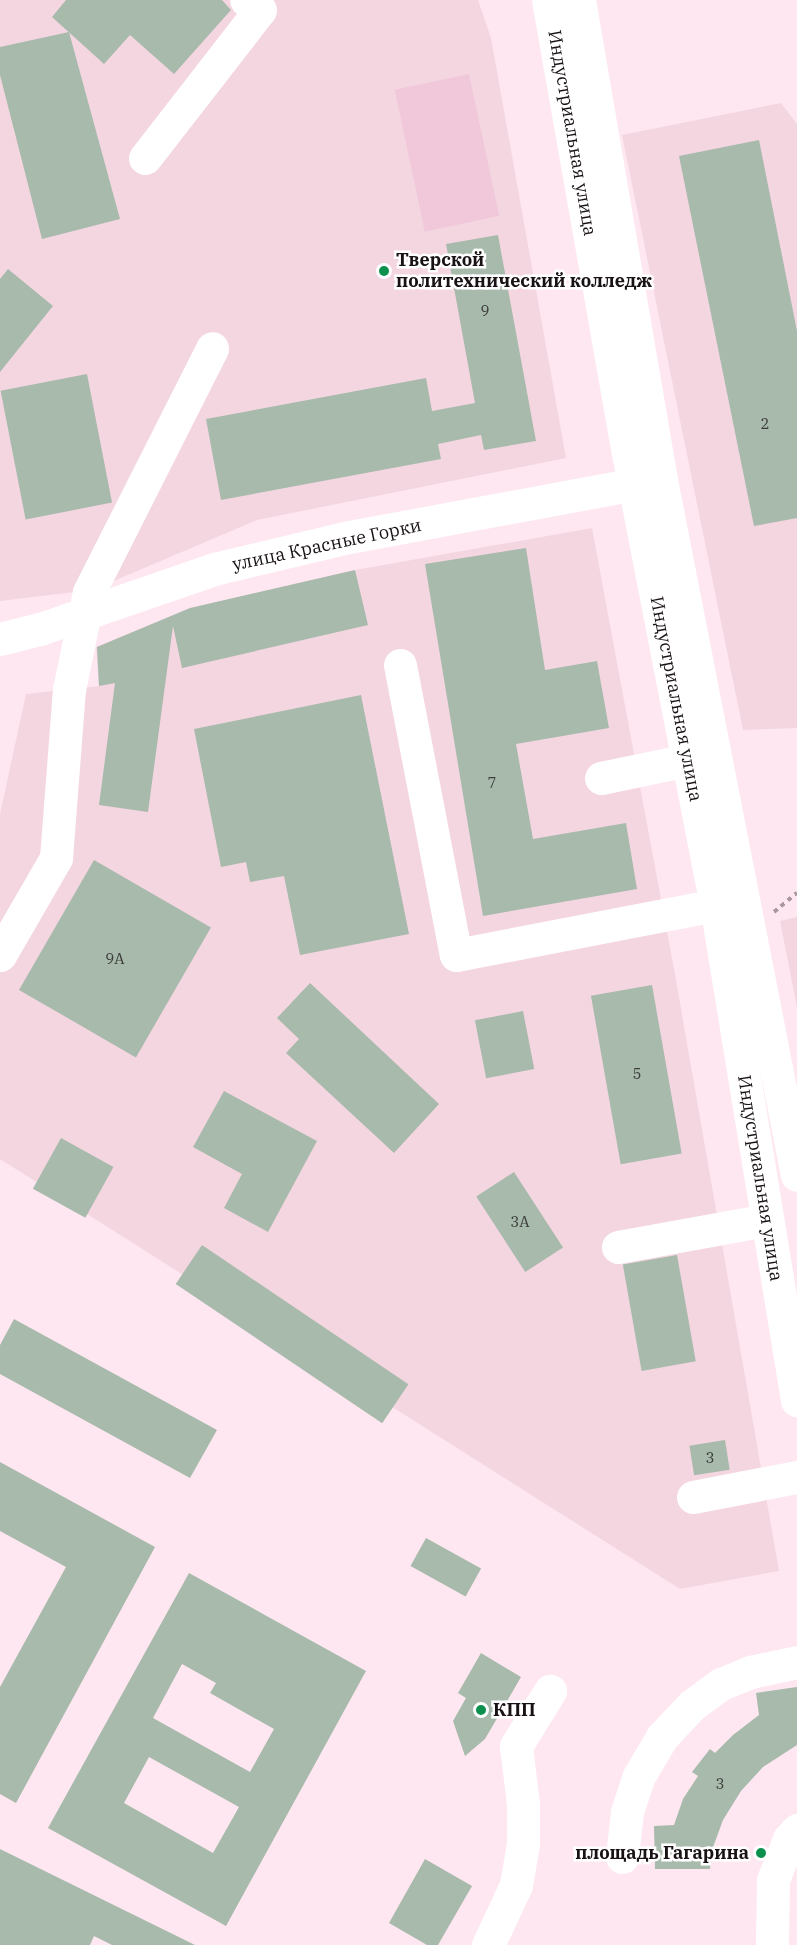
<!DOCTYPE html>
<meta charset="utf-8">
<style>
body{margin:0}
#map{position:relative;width:797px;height:1945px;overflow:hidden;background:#fee7f0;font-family:"IBM Plex Serif",serif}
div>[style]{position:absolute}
.built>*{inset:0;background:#f4d6e1}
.green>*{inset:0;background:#f1c8d9;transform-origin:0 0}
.building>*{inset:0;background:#a7baac;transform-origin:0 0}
.path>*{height:4px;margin-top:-2px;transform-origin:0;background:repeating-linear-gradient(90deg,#a8979d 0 4.5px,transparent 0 9px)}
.minor>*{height:33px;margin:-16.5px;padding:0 16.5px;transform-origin:16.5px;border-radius:16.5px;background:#fff}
.dots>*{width:16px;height:16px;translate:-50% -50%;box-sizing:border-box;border:3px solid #fff;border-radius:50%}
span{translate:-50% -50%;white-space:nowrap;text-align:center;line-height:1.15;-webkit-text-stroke:5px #fff;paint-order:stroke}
.number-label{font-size:15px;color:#3c3c3b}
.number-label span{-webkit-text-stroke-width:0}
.street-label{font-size:18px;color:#191215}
.poi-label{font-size:18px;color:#191215;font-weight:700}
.left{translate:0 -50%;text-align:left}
.right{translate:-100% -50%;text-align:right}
</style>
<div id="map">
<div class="built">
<i style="clip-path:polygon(0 0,478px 0,491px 38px,566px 458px,257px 520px,109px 583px,75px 592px,0 601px)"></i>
<i style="clip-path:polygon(781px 103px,797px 124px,797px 728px,743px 730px,622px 135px)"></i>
<i style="clip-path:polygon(592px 528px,676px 980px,779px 1571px,680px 1589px,0 1159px,0 814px,26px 694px,99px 686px,96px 647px,189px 609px,355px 570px)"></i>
<i style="clip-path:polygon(797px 917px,797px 1007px,780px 921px)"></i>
</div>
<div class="green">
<i style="left:469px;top:74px;width:145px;height:76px;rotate:78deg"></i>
</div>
<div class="building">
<i style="clip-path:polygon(66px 0,222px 0,231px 10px,174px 74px,130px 35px,104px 64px,52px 17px)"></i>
<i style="clip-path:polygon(69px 32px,120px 219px,42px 239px,0 75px,0 47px)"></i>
<i style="clip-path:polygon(759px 140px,797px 331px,797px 518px,754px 526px,679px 156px)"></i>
<i style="clip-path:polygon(498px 235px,536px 441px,484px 450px,481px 435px,438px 444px,441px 459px,221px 500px,206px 419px,426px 378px,432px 411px,475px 403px,446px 244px)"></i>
<i style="clip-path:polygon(8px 269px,53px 306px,0 372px,0 279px)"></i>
<i style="left:87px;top:374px;width:131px;height:88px;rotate:79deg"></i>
<i style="clip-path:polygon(526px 548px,545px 670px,597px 661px,609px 728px,516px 744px,533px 839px,626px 823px,637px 889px,483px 916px,425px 564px)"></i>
<i style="clip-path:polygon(355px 570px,368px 625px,182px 668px,173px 626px,148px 812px,99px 805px,115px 683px,99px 686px,97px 647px,190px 608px)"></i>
<i style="clip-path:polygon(361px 695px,409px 934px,300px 955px,284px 876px,250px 882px,246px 862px,221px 867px,194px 729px)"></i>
<i style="left:94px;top:860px;width:135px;height:150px;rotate:30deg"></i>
<i style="clip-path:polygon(310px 983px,439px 1104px,394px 1153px,286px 1053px,299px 1039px,277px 1018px)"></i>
<i style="left:652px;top:985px;width:171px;height:62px;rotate:80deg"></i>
<i style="left:523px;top:1011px;width:59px;height:49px;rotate:79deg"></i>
<i style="clip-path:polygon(224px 1091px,317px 1141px,268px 1232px,224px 1208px,242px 1174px,193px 1147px)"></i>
<i style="left:61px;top:1138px;width:60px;height:58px;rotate:29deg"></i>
<i style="left:514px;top:1172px;width:90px;height:45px;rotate:57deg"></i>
<i style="left:202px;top:1245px;width:249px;height:47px;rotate:34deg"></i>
<i style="left:677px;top:1255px;width:108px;height:55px;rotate:80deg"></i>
<i style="clip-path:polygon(14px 1319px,217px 1430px,190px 1478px,0 1374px,0 1345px)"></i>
<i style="left:725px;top:1440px;width:30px;height:36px;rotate:81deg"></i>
<i style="clip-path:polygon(0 1462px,155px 1547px,16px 1803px,0 1794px,0 1687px,66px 1567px,0 1531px)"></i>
<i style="left:426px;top:1538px;width:63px;height:32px;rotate:29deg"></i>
<i style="clip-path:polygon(evenodd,189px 1573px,366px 1671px,226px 1926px,48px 1828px,189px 1573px,182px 1664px,216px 1683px,210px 1693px,274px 1729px,250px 1772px,153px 1718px,182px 1664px,189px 1573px,149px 1757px,239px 1807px,213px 1853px,124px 1803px,149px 1757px)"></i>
<i style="clip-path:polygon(481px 1653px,521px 1677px,485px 1739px,465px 1756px,453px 1721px,466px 1698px,458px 1693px)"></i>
<i style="clip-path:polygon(797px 1687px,797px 1745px,763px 1767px,741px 1791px,723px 1820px,712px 1850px,710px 1869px,655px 1869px,654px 1826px,674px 1825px,683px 1799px,698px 1776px,692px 1772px,710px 1749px,715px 1753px,733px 1735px,759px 1715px,756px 1693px)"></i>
<i style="clip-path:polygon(0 1849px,195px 1945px,112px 1945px,94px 1936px,90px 1945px,0 1945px)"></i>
<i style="clip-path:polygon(425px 1859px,472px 1886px,438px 1945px,427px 1945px,389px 1923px)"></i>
</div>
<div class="path">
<i style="left:774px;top:912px;width:30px;rotate:-40deg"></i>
</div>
<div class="minor">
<i style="left:548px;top:0;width:465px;rotate:80deg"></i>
<i style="left:629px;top:458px;width:455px;rotate:79deg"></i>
<i style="left:716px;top:905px;width:502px;rotate:80.71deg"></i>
<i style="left:579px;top:0;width:487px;rotate:80.3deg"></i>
<i style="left:661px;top:480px;width:708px;rotate:78.93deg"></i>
<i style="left:145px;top:158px;width:187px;rotate:-52.2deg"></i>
<i style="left:260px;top:10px;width:17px;rotate:-144deg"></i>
<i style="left:0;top:639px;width:41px;rotate:-14deg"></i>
<i style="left:40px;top:629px;width:184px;rotate:-19deg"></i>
<i style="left:214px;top:569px;width:134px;rotate:-13.4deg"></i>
<i style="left:344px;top:538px;width:317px;rotate:-10.5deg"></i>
<i style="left:400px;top:665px;width:295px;rotate:79.1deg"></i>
<i style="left:456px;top:955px;width:265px;rotate:-10.9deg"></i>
<i style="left:601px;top:778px;width:89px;rotate:-11.7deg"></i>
<i style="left:0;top:955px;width:112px;rotate:-60deg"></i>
<i style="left:56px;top:858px;width:169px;rotate:-85.6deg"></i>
<i style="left:69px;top:690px;width:100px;rotate:-78.5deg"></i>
<i style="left:89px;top:592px;width:273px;rotate:-63.2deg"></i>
<i style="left:618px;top:1247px;width:150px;rotate:-10.3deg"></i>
<i style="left:693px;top:1497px;width:106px;rotate:-10.9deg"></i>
<i style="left:622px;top:1857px;width:45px;rotate:-83.7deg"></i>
<i style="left:627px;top:1812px;width:38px;rotate:-72deg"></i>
<i style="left:639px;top:1776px;width:45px;rotate:-59.5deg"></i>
<i style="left:662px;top:1737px;width:44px;rotate:-46.8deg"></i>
<i style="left:692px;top:1705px;width:36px;rotate:-36deg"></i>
<i style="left:721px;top:1684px;width:31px;rotate:-22deg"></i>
<i style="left:750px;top:1672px;width:48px;rotate:-12deg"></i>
<i style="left:488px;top:1945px;width:66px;rotate:-65deg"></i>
<i style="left:516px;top:1885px;width:42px;rotate:-80.3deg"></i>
<i style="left:523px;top:1844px;width:40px;rotate:-90deg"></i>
<i style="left:523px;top:1804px;width:58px;rotate:-96.9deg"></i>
<i style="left:516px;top:1746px;width:65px;rotate:-58.3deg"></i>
<i style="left:772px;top:1945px;width:65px;rotate:-89.1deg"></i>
<i style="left:773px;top:1880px;width:44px;rotate:-68.7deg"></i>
<i style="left:789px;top:1839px;width:12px;rotate:-48deg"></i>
</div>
<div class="dots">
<i style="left:384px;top:271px;background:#0d904e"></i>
<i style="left:481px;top:1710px;background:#0d904e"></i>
<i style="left:761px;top:1853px;background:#0d904e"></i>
</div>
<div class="number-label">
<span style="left:485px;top:311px">9</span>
<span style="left:765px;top:424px">2</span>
<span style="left:492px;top:783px">7</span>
<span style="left:115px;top:959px">9А</span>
<span style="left:637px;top:1074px">5</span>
<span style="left:520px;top:1222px">3А</span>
<span style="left:710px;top:1458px">3</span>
<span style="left:720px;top:1784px">3</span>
</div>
<div class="street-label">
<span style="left:572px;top:133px;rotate:80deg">Индустриальная улица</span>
<span style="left:327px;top:545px;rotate:-12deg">улица Красные Горки</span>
<span style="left:676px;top:699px;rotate:79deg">Индустриальная улица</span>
<span style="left:760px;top:1178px;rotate:81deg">Индустриальная улица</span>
</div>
<div class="poi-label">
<span class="left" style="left:396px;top:271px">Тверской<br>политехнический колледж</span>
<span class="left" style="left:493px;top:1710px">КПП</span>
<span class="right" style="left:749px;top:1853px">площадь Гагарина</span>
</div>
</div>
